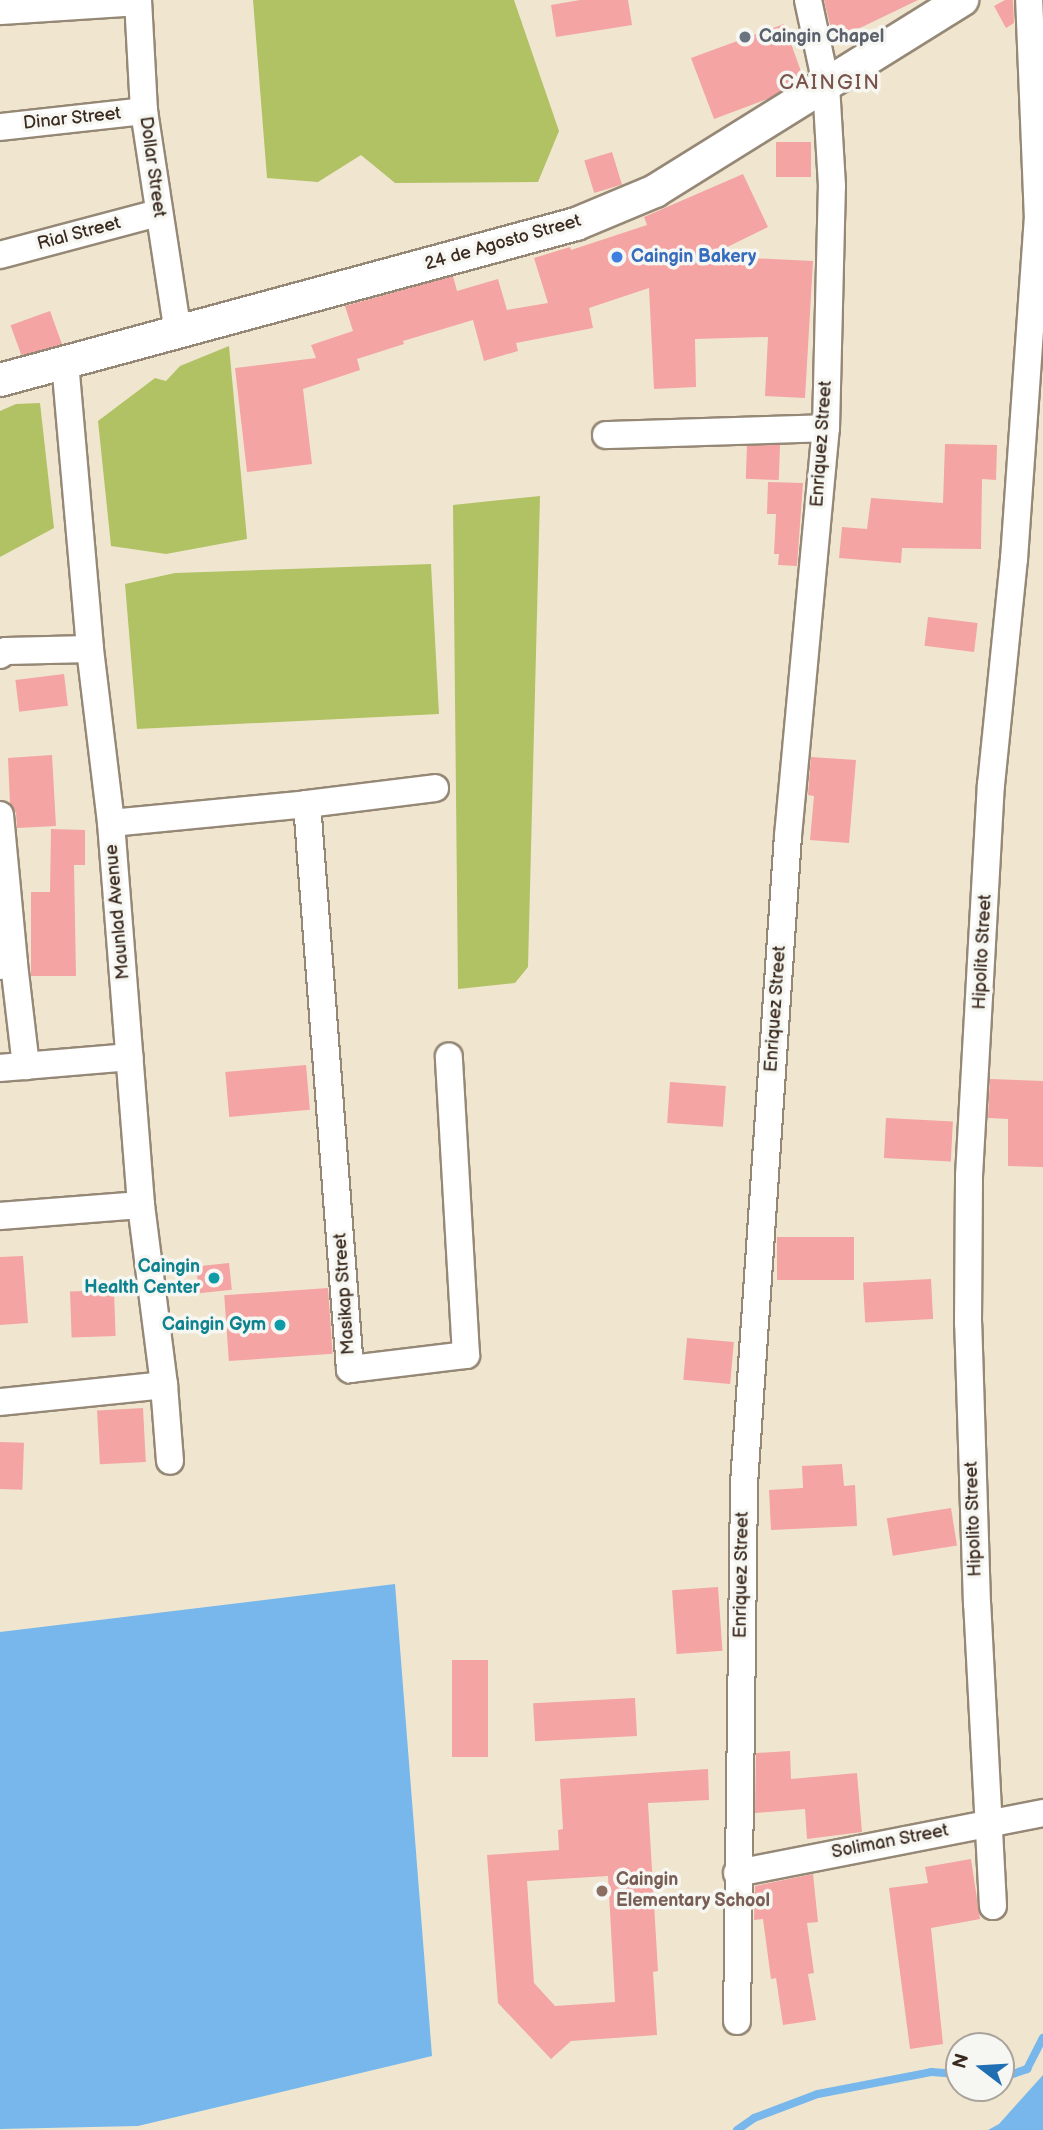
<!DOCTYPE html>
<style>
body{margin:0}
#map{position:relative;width:1043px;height:2130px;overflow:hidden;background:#f0e6cf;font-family:"Balsamiq Sans",sans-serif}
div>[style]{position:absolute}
.green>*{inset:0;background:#b1c265}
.water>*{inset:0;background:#78b7eb}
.stream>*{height:8px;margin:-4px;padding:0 4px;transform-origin:4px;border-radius:4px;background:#78b7eb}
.building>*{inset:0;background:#f3a4a3;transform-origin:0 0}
.roads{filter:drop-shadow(2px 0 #968876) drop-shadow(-2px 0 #968876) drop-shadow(0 2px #968876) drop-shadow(0 -2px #968876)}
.minor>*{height:26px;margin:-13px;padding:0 13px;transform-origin:13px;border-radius:13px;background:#fff}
.tertiary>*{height:32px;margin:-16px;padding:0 16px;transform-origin:16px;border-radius:16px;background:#fff}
.dots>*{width:19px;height:19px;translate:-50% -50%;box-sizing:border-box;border:4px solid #f6f6f2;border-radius:50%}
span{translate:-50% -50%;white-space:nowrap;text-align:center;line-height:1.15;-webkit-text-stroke:7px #f6f6f2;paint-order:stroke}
.worship-label{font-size:18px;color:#5b616d;font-weight:700}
.left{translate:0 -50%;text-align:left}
.street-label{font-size:18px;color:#3b2a1e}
.shop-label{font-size:18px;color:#366cbe;font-weight:700}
.culture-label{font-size:18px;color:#0d838f;font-weight:700}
.right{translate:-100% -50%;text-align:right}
.education-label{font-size:18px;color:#785e54;font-weight:700}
.quarter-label{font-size:21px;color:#7b554d;letter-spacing:2px}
.north{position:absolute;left:945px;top:2032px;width:70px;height:70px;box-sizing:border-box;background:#f6f6f2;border:2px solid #aba49d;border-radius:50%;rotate:287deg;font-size:19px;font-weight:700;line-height:28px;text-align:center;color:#3b2a1e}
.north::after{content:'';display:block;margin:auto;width:24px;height:32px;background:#1f6fb2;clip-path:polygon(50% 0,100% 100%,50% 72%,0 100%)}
</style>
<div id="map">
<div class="green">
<i style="clip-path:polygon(253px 0,514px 0,559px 131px,538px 182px,395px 183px,361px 155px,318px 182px,267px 178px)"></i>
<i style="clip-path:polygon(229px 346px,247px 539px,166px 554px,111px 546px,98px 421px,155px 378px,166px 381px,180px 366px)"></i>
<i style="clip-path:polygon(40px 403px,54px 528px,0 557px,0 411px,16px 404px)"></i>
<i style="clip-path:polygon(540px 496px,528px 967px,515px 983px,458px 989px,453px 505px)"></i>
<i style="clip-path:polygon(431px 564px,439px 714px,137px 729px,125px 584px,175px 573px)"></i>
</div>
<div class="water">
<i style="clip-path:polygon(395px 1584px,432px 2056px,138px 2126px,0 2129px,0 1632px)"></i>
<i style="clip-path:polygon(1043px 2075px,1043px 2130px,988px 2130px,999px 2124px)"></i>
</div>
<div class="stream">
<i style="left:1001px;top:2078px;width:28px;rotate:-19deg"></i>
<i style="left:1027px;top:2069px;width:35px;rotate:-63deg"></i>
<i style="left:737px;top:2130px;width:21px;rotate:-35deg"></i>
<i style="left:754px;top:2118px;width:68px;rotate:-20.6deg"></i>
<i style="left:818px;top:2094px;width:115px;rotate:-11deg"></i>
<i style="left:931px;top:2072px;width:28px;rotate:4deg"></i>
</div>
<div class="building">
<i style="clip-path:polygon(580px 0,628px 0,632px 25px,556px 37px,551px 5px)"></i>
<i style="clip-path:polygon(824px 0,918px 0,862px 27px,833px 37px)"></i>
<i style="clip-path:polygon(1005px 0,1013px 0,1014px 23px,1006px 28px,994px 6px)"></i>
<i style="clip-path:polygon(784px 24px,803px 77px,770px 98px,714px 119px,691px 58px)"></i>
<i style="left:811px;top:142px;width:35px;height:35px;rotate:90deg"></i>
<i style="left:612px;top:152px;width:34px;height:29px;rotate:73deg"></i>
<i style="clip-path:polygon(743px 174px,768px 227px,709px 256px,813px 261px,805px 398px,765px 396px,768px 337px,695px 339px,696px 387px,654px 389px,649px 288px,589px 308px,593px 328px,516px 343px,518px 351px,484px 361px,473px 320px,403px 341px,404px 344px,357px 359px,360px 370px,303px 389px,312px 464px,247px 472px,235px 368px,316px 358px,311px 345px,353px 331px,345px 306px,453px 276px,457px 291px,498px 279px,507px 310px,548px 303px,534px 258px,570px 247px,571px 250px,647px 225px,644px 217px)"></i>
<i style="left:50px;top:311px;width:35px;height:42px;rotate:70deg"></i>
<i style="clip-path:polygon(945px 444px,997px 445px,996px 480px,982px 479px,981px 549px,902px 548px,901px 563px,839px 558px,842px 527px,867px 529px,871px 498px,943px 503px)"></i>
<i style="left:780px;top:445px;width:35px;height:33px;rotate:92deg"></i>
<i style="clip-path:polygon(768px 482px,803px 483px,797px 566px,778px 565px,779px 554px,774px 554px,776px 514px,767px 514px)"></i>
<i style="left:928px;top:617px;width:50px;height:29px;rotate:7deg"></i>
<i style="left:64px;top:674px;width:32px;height:49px;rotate:83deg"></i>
<i style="clip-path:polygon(52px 755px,56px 826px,17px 828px,16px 813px,10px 803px,8px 758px)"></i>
<i style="clip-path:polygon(811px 757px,856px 760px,849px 843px,810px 840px,814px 796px,808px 795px)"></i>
<i style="clip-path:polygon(51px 829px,85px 830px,85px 865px,74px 865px,76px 976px,31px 976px,31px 892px,50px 892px)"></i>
<i style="left:306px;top:1065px;width:45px;height:81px;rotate:85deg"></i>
<i style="clip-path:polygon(990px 1079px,1043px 1081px,1043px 1167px,1008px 1166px,1008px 1119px,988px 1118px)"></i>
<i style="left:670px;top:1082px;width:56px;height:41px;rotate:4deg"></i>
<i style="left:886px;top:1118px;width:67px;height:40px;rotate:3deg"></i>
<i style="left:777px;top:1237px;width:77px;height:43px"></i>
<i style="clip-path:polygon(23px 1256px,28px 1323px,0 1325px,0 1257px)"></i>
<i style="left:229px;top:1263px;width:27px;height:33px;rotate:84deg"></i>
<i style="left:931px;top:1279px;width:40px;height:68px;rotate:87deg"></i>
<i style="left:328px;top:1288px;width:66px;height:104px;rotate:86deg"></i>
<i style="left:114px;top:1290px;width:46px;height:44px;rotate:88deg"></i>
<i style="left:687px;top:1338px;width:47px;height:42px;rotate:5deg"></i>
<i style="left:143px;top:1408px;width:54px;height:46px;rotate:87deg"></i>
<i style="left:0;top:1442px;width:24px;height:47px;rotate:2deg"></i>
<i style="clip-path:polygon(842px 1464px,844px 1486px,855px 1485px,857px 1526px,771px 1530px,769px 1490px,803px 1488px,802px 1466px)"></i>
<i style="left:951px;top:1508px;width:38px;height:65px;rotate:81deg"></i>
<i style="left:718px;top:1587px;width:64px;height:46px;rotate:86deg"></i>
<i style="left:452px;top:1660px;width:36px;height:97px"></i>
<i style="left:635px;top:1698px;width:38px;height:102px;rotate:87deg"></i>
<i style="clip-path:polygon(790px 1751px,791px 1779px,857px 1773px,862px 1832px,807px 1839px,805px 1809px,755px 1813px,756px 1753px)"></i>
<i style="clip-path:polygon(evenodd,708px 1769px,709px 1800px,648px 1803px,658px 1971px,653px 1972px,657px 2035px,571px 2041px,551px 2059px,498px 2003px,487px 1855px,559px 1850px,558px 1830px,563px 1829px,560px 1779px,708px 1769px,608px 1876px,615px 2002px,555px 2006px,534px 1983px,527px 1881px,608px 1876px)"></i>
<i style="clip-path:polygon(971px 1859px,980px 1919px,931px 1928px,943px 2044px,910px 2049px,889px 1888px,928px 1883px,925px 1867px)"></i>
<i style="clip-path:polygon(813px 1874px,818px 1922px,807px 1923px,814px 1973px,808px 1974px,816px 2020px,783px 2025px,776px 1978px,771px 1979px,763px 1919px,754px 1920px,755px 1886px)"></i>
</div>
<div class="roads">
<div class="minor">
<i style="left:138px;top:0;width:111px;rotate:86.9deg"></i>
<i style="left:144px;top:111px;width:224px;rotate:81.3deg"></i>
<i style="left:0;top:11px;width:138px;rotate:-3.7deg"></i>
<i style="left:0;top:127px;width:145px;rotate:-6.3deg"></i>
<i style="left:0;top:255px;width:163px;rotate:-14.9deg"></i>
<i style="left:65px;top:362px;width:288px;rotate:85deg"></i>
<i style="left:90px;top:649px;width:175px;rotate:83.1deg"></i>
<i style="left:111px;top:823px;width:383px;rotate:85.5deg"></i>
<i style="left:141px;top:1205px;width:181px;rotate:82.7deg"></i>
<i style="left:164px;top:1385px;width:76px;rotate:85.5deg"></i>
<i style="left:606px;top:435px;width:220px;rotate:-1.8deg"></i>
<i style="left:0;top:655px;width:7px;rotate:-34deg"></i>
<i style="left:6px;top:651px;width:84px;rotate:-1.4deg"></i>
<i style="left:307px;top:804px;width:567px;rotate:85.65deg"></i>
<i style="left:350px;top:1369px;width:117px;rotate:-6.9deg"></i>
<i style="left:466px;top:1355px;width:299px;rotate:-93.3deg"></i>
<i style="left:0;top:815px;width:150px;rotate:84.6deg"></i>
<i style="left:14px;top:964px;width:14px;rotate:172deg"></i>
<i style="left:111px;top:823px;width:197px;rotate:-5.5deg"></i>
<i style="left:307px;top:804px;width:129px;rotate:-7.1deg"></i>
<i style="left:14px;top:964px;width:103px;rotate:83.3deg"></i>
<i style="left:0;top:1068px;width:130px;rotate:-4.8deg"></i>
<i style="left:0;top:1216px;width:141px;rotate:-4.5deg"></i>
<i style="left:0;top:1402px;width:165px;rotate:-5.9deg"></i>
<i style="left:737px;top:1873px;width:312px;rotate:-11.1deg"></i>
<i style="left:993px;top:1906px;width:302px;rotate:-93deg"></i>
<i style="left:977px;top:1604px;width:281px;rotate:-91.8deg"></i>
<i style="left:968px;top:1323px;width:147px;rotate:-89.6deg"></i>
<i style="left:969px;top:1176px;width:392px;rotate:-86.8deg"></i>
<i style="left:991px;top:785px;width:227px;rotate:-84.2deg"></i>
<i style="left:1014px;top:559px;width:340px;rotate:-86deg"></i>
<i style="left:1038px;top:220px;width:220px;rotate:-92.3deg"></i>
<i style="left:737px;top:2021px;width:537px;rotate:-89.25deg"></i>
<i style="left:744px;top:1484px;width:649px;rotate:-86.12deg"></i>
<i style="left:788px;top:836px;width:410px;rotate:-84.7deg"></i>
<i style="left:826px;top:428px;width:242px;rotate:-88.6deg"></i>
<i style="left:832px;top:186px;width:102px;rotate:-93.4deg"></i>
<i style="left:826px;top:84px;width:86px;rotate:-102.1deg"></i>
</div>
<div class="tertiary">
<i style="left:0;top:380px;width:597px;rotate:-15.15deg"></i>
<i style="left:576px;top:224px;width:86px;rotate:-22.7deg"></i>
<i style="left:655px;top:191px;width:362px;rotate:-31.9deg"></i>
</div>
</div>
<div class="dots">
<i style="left:745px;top:37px;background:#6b7280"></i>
<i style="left:617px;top:257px;background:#3f7fe0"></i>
<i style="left:214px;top:1278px;background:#0f9aa8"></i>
<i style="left:280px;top:1325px;background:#0f9aa8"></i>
<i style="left:602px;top:1891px;background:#8d6e63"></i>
</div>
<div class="worship-label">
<span class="left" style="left:759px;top:37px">Caingin Chapel</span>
</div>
<div class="street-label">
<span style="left:72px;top:119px;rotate:-6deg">Dinar Street</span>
<span style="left:152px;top:167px;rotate:82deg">Dollar Street</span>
<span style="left:79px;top:234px;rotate:-15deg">Rial Street</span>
<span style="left:503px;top:243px;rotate:-16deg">24 de Agosto Street</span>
<span style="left:822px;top:444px;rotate:-86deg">Enriquez Street</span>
<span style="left:118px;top:912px;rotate:-95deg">Maunlad Avenue</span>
<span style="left:983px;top:952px;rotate:-87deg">Hipolito Street</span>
<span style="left:776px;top:1009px;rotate:-86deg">Enriquez Street</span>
<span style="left:345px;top:1294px;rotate:-94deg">Masikap Street</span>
<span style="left:974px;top:1519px;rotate:-92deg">Hipolito Street</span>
<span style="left:742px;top:1575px;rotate:-89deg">Enriquez Street</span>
<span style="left:890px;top:1842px;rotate:-11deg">Soliman Street</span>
</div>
<div class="shop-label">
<span class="left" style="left:631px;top:257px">Caingin Bakery</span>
</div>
<div class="culture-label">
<span class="right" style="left:200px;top:1278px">Caingin<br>Health Center</span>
<span class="right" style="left:266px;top:1325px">Caingin Gym</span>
</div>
<div class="education-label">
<span class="left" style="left:616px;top:1891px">Caingin<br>Elementary School</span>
</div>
<div class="quarter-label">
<span style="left:830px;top:83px">CAINGIN</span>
</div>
<div class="north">N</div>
</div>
